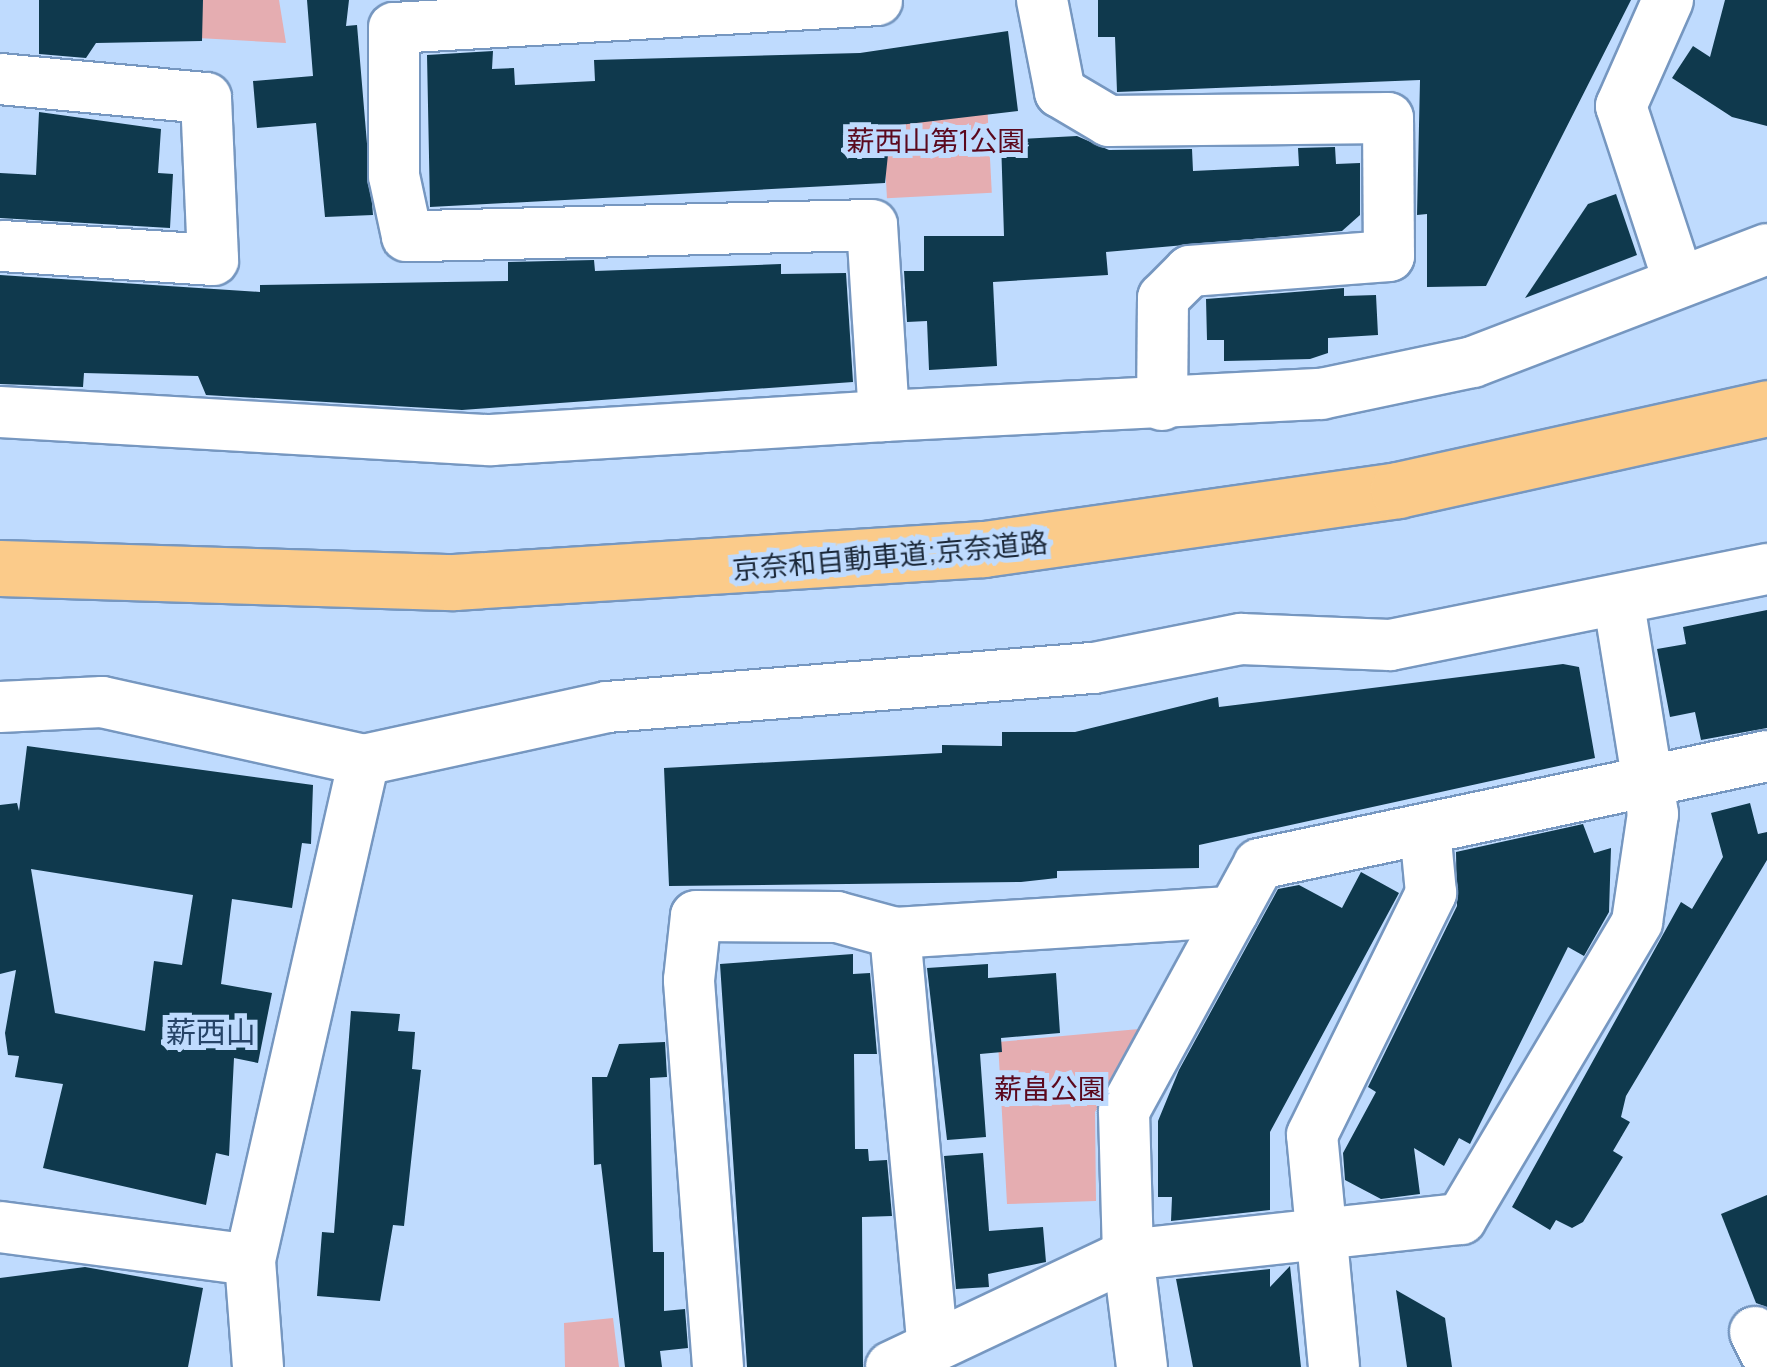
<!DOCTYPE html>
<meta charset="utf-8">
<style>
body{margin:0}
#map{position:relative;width:1767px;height:1367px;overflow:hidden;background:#bfdbfe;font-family:Manrope,"Noto Sans JP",sans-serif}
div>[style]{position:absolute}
.green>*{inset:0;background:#e5adb1;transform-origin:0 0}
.building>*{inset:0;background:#0f394d}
.roads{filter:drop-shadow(2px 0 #7697c0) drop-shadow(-2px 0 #7697c0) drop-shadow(0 2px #7697c0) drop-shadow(0 -2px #7697c0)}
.minor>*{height:50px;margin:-25px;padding:0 25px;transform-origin:25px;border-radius:25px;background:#fff}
.motorway>*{height:55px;margin:-27.5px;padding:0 27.5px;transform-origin:27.5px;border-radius:27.5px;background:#fbcb8a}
span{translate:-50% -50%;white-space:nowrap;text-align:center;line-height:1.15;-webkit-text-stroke:10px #bfdbfe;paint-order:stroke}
.park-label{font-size:28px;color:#5b081d}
.street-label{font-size:28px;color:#1b2839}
.neighbourhood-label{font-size:30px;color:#264468}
</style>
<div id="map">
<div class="green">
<i style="clip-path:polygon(203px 0,279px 0,286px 43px,198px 38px)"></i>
<i style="left:986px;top:82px;width:111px;height:105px;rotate:87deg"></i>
<i style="clip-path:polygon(1139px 1029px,1095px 1112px,1096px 1201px,1007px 1204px,998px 1042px)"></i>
<i style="clip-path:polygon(613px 1318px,619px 1367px,565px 1367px,564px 1323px)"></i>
</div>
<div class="building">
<i style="clip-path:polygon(39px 0,203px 0,202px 41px,96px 43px,86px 58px,39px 54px)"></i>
<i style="clip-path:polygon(307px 0,349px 0,346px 26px,357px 25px,373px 215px,325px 217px,316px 123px,257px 128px,253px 81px,313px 76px)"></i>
<i style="clip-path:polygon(1098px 0,1631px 0,1486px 286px,1427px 287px,1427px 214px,1417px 215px,1420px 80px,1117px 92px,1115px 37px,1098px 37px)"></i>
<i style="clip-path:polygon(1725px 0,1767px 0,1767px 126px,1732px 117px,1672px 78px,1693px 46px,1710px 57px)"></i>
<i style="clip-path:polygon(1008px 31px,1018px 111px,891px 126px,885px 183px,430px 207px,427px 55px,493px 51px,492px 69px,514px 68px,515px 85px,595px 81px,594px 60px,860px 53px)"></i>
<i style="clip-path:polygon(39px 112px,161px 129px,158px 173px,173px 174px,170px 228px,0 218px,0 173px,36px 175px)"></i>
<i style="clip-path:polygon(1077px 136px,1109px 150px,1192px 149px,1193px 171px,1299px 166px,1298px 148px,1335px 147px,1336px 164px,1360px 163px,1360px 215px,1342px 231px,1106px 252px,1108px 275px,993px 282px,997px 366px,929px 370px,927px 321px,907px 322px,904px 271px,924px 271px,924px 236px,1004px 236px,1001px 140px)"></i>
<i style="clip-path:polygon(1616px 194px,1637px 255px,1525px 298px,1588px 204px)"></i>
<i style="clip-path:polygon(594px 260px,595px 271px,781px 264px,781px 274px,846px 273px,853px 382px,462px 410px,206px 395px,198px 376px,84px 373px,83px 387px,0 384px,0 275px,260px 292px,260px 285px,508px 281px,508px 262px)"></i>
<i style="clip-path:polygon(1344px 288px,1344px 296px,1376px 295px,1378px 335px,1328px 338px,1328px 353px,1310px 359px,1224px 361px,1224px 340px,1207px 340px,1206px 299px)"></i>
<i style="clip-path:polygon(1767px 610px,1767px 728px,1701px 740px,1695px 712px,1670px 717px,1657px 649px,1686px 644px,1683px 627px)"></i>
<i style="clip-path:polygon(1563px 664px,1579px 667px,1595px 758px,1199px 845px,1199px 868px,1057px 871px,1057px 878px,1021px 882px,669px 886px,664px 768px,942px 753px,942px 745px,1002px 746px,1002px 732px,1075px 732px,1218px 697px,1219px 707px)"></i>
<i style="clip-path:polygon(evenodd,27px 746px,313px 785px,311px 844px,302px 843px,292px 908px,232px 899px,221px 984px,272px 993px,258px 1063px,234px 1058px,229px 1156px,216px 1153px,206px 1205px,43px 1168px,63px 1084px,15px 1077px,19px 1056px,8px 1055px,5px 1033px,16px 970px,0 974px,0 805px,17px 803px,19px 811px,27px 746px,31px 869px,193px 895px,182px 965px,154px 961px,145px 1031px,55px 1013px,31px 869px)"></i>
<i style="clip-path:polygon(1750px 803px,1758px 834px,1767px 832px,1767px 860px,1626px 1096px,1621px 1117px,1630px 1122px,1613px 1151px,1623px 1157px,1583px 1222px,1572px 1228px,1556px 1220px,1550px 1230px,1512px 1207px,1681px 902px,1692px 909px,1723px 857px,1711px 813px)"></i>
<i style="clip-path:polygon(1583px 824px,1594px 853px,1611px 848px,1609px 912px,1584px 956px,1568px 947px,1470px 1144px,1459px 1138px,1444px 1166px,1414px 1148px,1420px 1194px,1381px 1199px,1345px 1180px,1343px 1153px,1376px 1092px,1368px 1087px,1457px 906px,1456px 852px)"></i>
<i style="clip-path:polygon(1361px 872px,1399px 893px,1270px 1132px,1270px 1210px,1171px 1221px,1172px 1197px,1158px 1197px,1158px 1121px,1179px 1070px,1278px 889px,1299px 885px,1342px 908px)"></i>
<i style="clip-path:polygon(853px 954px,853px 974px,870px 973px,877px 1054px,854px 1054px,855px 1149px,868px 1149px,869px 1161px,887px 1160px,892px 1216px,862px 1217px,863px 1367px,747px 1367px,720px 964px)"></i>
<i style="clip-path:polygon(988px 964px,988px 978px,1056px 973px,1060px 1033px,1001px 1038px,1002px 1052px,980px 1054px,986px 1137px,947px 1140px,927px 968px)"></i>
<i style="clip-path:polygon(351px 1011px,400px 1014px,398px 1031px,415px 1032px,412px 1069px,421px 1070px,404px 1226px,393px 1225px,380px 1301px,317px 1296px,322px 1232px,334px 1233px)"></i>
<i style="clip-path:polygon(665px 1042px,667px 1077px,650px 1078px,653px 1252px,664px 1252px,664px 1311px,685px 1309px,688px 1348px,660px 1351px,662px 1367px,625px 1367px,601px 1164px,594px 1165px,592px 1077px,607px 1077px,619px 1044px)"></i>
<i style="clip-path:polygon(983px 1153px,989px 1231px,1043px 1227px,1046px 1262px,988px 1274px,989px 1287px,956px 1289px,944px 1156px)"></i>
<i style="clip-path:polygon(1767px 1195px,1767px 1307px,1756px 1303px,1721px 1214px)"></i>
<i style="clip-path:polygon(1290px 1266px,1301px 1367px,1193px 1367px,1176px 1279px,1270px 1269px,1270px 1287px)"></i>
<i style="clip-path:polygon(85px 1267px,203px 1288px,188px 1367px,0 1367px,0 1278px)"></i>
<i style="clip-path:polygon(1396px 1290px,1445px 1318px,1452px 1367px,1407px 1367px)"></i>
</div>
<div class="roads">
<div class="minor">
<i style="left:1042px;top:0;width:94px;rotate:78.9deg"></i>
<i style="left:1060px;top:92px;width:57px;rotate:30.6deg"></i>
<i style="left:1109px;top:121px;width:279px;rotate:-0.6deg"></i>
<i style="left:1388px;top:118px;width:138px;rotate:89.6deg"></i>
<i style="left:1389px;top:256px;width:200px;rotate:175.7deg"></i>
<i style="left:1190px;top:271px;width:38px;rotate:135deg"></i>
<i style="left:1163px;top:298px;width:107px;rotate:90.5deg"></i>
<i style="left:1668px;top:0;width:116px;rotate:113.9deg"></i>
<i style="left:1621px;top:106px;width:185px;rotate:71.8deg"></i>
<i style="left:0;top:79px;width:207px;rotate:5.3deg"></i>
<i style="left:206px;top:98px;width:162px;rotate:87.5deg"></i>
<i style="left:213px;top:260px;width:213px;rotate:-176.2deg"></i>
<i style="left:0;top:412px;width:492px;rotate:3.3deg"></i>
<i style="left:491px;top:440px;width:394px;rotate:-3.5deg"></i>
<i style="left:884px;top:416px;width:191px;rotate:-93.6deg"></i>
<i style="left:872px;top:225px;width:465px;rotate:178.6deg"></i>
<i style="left:407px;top:236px;width:61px;rotate:-102.2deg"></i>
<i style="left:394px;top:176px;width:148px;rotate:-90deg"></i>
<i style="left:394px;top:28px;width:484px;rotate:-3.3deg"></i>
<i style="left:884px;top:416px;width:438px;rotate:-2.9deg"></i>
<i style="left:1321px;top:394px;width:155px;rotate:-11.9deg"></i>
<i style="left:1473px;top:362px;width:315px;rotate:-21deg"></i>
<i style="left:0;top:707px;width:102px;rotate:-2.8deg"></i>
<i style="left:102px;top:702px;width:268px;rotate:12.5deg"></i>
<i style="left:364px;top:760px;width:249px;rotate:-12.3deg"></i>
<i style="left:607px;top:707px;width:489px;rotate:-4.6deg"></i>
<i style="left:1094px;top:668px;width:150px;rotate:-11.2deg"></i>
<i style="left:1241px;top:639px;width:149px;rotate:2.3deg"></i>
<i style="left:1390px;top:645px;width:385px;rotate:-11.4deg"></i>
<i style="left:895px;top:933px;width:411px;rotate:84.8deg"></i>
<i style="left:0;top:1227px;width:252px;rotate:7.5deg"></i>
<i style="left:1755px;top:1332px;width:27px;rotate:63deg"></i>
<i style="left:258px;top:1367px;width:107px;rotate:-94.3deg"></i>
<i style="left:250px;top:1260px;width:513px;rotate:-77.16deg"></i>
<i style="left:718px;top:1367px;width:388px;rotate:-94.3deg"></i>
<i style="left:689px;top:980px;width:64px;rotate:-83.8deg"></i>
<i style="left:696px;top:916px;width:141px;rotate:0.4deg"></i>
<i style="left:837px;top:917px;width:60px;rotate:15.4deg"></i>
<i style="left:895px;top:933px;width:339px;rotate:-3.6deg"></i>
<i style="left:891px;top:1367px;width:262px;rotate:-25.3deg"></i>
<i style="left:1128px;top:1255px;width:144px;rotate:-91.6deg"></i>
<i style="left:1124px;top:1111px;width:281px;rotate:-61.3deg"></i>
<i style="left:1259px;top:864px;width:519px;rotate:-12deg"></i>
<i style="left:1142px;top:1367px;width:113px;rotate:-97.1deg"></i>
<i style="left:1128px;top:1255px;width:335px;rotate:-6.2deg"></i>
<i style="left:1461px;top:1219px;width:345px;rotate:-59.3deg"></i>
<i style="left:1637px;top:922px;width:109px;rotate:-81.6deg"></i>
<i style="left:1653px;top:814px;width:212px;rotate:-99.2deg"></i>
<i style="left:1334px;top:1367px;width:233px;rotate:-95.4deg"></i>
<i style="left:1312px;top:1135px;width:270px;rotate:-63.8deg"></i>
<i style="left:1431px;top:893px;width:64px;rotate:-95.4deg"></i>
</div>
<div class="motorway">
<i style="left:0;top:568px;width:454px;rotate:1.8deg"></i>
<i style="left:454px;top:582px;width:531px;rotate:-3.56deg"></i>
<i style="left:984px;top:549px;width:418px;rotate:-8.1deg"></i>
<i style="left:1398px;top:490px;width:378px;rotate:-12.5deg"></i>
</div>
</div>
<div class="park-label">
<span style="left:936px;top:140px">薪西山第1公園</span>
<span style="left:1050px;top:1088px">薪畠公園</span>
</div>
<div class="street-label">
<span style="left:890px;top:555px;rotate:-5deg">京奈和自動車道;京奈道路</span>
</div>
<div class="neighbourhood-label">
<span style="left:211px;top:1032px">薪西山</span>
</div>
</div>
